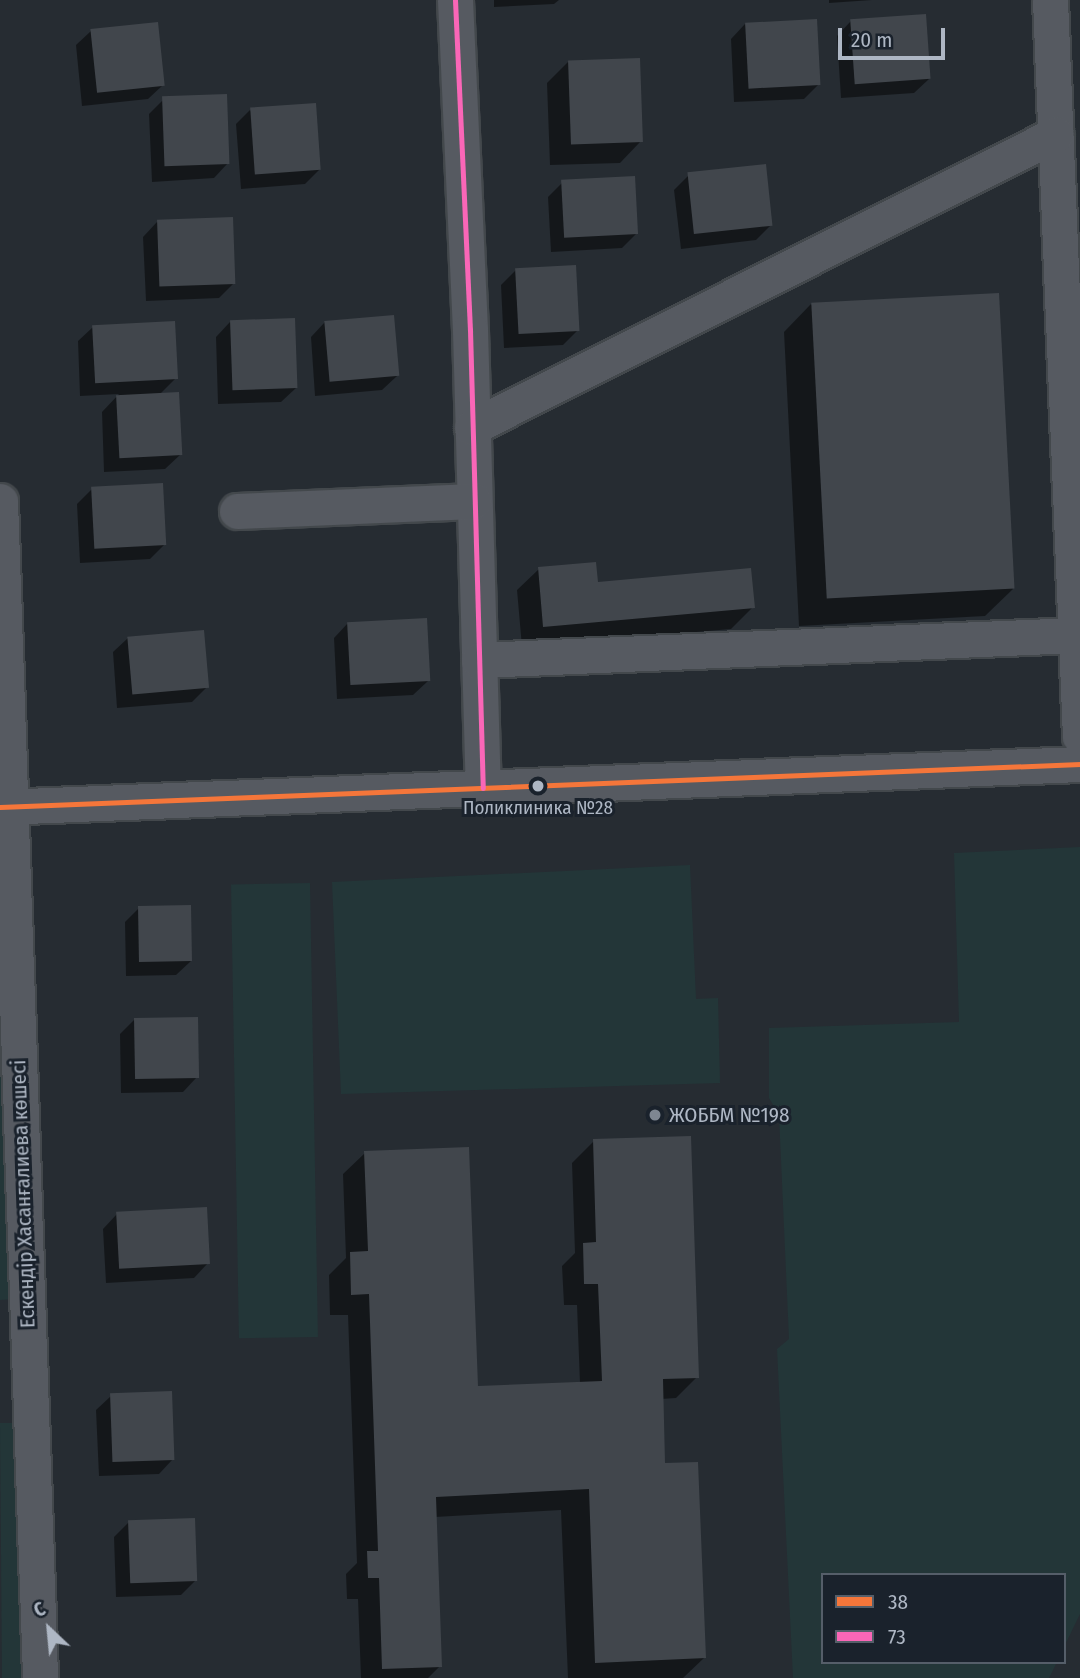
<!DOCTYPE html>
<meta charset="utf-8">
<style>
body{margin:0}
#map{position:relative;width:1080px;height:1678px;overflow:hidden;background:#262c32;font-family:"Fira Sans Condensed",sans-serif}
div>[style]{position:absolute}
.green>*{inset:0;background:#233638;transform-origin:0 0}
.shadow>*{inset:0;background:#0007}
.building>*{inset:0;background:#41464c;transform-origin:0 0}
.roads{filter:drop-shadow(2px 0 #43484c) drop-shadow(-2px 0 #43484c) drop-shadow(0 2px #43484c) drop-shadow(0 -2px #43484c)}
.minor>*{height:35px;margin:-17.5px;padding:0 17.5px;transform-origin:17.5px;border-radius:17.5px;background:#565a61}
.bus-1>*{height:5px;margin:-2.5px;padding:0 2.5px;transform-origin:2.5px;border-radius:2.5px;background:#f5763a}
.bus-2>*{height:5px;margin:-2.5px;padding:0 2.5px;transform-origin:2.5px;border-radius:2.5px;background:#fa66b7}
.dots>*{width:19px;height:19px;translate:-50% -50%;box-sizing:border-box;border:4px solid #1a222c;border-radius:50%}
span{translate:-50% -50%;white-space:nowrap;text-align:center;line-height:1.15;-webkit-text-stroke:6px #1a222c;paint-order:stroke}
.bus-label{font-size:19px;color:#aeb7c4}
.poi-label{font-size:21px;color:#aeb7c4}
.left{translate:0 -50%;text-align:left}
.street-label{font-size:21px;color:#aeb7c4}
.legend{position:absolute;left:821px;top:1573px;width:245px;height:91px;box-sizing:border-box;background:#1a222c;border:2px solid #555e69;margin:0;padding:9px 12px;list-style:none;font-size:21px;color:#aeb7c4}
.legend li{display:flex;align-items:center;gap:14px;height:35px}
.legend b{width:35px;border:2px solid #555e69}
.north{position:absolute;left:14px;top:1594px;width:70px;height:70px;-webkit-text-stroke:5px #1a222c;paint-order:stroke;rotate:334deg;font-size:19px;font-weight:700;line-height:28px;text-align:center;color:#aeb7c4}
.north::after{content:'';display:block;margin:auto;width:24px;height:32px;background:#aeb7c4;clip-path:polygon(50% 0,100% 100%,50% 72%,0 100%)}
.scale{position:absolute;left:838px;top:28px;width:107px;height:32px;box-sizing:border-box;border:4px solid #aeb7c4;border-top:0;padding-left:9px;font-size:21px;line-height:24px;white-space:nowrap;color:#aeb7c4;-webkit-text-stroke:5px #1a222c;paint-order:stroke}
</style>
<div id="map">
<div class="green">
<i style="clip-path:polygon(1080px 847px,1080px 1614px,1064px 1647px,1064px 1575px,823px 1575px,823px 1662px,1057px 1662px,1049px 1678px,793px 1678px,777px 1349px,789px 1339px,779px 1115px,769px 1098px,769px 1028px,959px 1022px,954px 853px)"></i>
<i style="clip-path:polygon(690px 865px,696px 999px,718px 998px,720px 1083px,341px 1094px,332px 882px)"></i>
<i style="left:310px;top:883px;width:454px;height:79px;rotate:89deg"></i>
<i style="clip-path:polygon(0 894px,14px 1299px,0 1300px)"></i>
<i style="clip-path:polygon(0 1423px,18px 1423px,28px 1678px,2px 1678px)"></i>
</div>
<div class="shadow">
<i style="clip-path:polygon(494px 0,559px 0,554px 4px,494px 7px)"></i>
<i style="clip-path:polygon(829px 0,872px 0,829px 3px)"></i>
<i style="clip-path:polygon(851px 21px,929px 79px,914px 93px,841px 98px,837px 36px)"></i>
<i style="clip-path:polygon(745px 24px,819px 84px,804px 99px,734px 102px,731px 39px)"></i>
<i style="clip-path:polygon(91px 31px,163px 85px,148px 99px,82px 106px,76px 45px)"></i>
<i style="clip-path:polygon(568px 62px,641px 141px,620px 163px,550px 165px,547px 83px)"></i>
<i style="clip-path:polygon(163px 100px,228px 163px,214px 178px,152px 182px,149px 114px)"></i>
<i style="clip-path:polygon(250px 110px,320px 169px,305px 184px,241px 189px,236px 124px)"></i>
<i style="clip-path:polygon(689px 175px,771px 225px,756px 240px,681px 249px,674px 190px)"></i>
<i style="clip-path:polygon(562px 183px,637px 233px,622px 248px,551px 252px,548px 197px)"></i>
<i style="clip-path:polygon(157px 222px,233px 284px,219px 298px,146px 301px,143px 237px)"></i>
<i style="clip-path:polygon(516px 270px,577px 331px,563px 345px,504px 348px,501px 285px)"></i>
<i style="clip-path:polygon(811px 304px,1013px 589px,985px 616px,799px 626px,784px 332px)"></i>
<i style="clip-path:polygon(230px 322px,296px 388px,281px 402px,218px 404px,216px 337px)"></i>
<i style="clip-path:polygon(325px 322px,397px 376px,382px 390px,315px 396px,311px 337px)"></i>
<i style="clip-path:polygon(93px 327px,176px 378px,159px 395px,180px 455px,165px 469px,104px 472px,102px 412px,119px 394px,80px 396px,78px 341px)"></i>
<i style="clip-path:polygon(92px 489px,164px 545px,150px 559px,80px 563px,77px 504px)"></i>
<i style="clip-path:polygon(539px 569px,596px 584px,753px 607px,731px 629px,522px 647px,517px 590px)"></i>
<i style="clip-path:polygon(348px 623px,428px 681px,413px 695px,337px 699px,334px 638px)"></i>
<i style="clip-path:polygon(128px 638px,207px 687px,192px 702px,117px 708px,113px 652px)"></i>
<i style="clip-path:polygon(139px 908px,191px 961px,176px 975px,126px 976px,125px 922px)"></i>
<i style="clip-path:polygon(134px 1020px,197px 1077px,183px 1092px,121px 1093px,120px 1034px)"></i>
<i style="clip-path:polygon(594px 1141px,697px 1377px,676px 1398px,661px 1399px,663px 1465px,704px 1658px,683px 1678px,568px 1678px,561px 1510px,435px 1517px,440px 1666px,428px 1678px,361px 1678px,358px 1599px,347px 1599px,346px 1574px,357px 1563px,348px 1315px,330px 1315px,329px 1275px,346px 1258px,343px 1174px,365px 1153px,476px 1388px,580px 1384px,577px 1305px,564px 1305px,562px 1266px,575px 1253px,572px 1163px)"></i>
<i style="clip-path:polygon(117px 1214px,208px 1263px,194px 1278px,106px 1283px,103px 1229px)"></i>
<i style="clip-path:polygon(111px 1396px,173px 1459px,159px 1474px,99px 1476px,96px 1410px)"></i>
<i style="clip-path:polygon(129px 1522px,196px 1580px,181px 1595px,116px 1597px,114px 1537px)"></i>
</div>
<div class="building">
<i style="left:926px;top:14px;width:65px;height:76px;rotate:86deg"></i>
<i style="left:817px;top:19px;width:66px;height:72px;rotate:87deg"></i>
<i style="left:158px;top:22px;width:64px;height:68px;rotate:84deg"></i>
<i style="left:640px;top:58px;width:84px;height:72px;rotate:88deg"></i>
<i style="left:227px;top:94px;width:70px;height:65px;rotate:88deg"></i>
<i style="left:316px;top:103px;width:67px;height:66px;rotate:86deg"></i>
<i style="left:766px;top:164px;width:62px;height:79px;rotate:84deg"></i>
<i style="left:635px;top:176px;width:58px;height:74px;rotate:87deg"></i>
<i style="left:233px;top:217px;width:67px;height:76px;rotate:88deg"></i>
<i style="left:576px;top:265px;width:66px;height:61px;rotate:87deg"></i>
<i style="left:999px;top:293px;width:296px;height:188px;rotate:87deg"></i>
<i style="left:394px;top:315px;width:61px;height:70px;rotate:85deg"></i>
<i style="left:295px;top:318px;width:70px;height:65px;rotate:88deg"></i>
<i style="left:175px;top:321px;width:58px;height:83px;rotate:87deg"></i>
<i style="left:179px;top:392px;width:63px;height:63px;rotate:87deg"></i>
<i style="left:163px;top:483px;width:62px;height:72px;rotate:87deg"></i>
<i style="clip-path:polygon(596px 562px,598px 582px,751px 568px,755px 608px,543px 627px,538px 567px)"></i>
<i style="left:427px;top:618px;width:63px;height:80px;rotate:87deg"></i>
<i style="left:204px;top:630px;width:58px;height:77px;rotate:85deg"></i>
<i style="left:191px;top:905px;width:56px;height:53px;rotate:89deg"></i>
<i style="left:198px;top:1017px;width:61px;height:64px;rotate:89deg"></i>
<i style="clip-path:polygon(691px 1136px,699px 1378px,663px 1379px,665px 1463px,698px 1462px,706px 1658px,595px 1663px,589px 1489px,436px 1497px,442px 1667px,382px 1669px,379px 1578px,368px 1578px,367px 1551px,378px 1551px,369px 1294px,351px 1295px,350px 1252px,368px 1251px,364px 1151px,469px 1147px,478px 1386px,602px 1381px,598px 1284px,584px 1284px,583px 1243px,596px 1242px,593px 1139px)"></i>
<i style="left:207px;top:1207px;width:57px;height:91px;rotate:87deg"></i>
<i style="left:172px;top:1391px;width:69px;height:62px;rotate:88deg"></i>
<i style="left:195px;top:1518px;width:63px;height:67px;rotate:88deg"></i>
</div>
<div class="roads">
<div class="minor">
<i style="left:455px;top:0;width:330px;rotate:87.4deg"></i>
<i style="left:470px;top:330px;width:458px;rotate:88.4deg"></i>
<i style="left:1050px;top:0;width:737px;rotate:87.67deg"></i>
<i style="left:472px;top:427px;width:653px;rotate:-26.64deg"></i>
<i style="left:0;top:501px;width:1178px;rotate:88.05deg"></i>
<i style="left:237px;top:511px;width:237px;rotate:-2.4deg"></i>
<i style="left:479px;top:660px;width:598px;rotate:-2.4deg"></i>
<i style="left:0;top:807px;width:1081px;rotate:-2.28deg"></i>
</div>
</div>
<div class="bus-1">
<i style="left:0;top:807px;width:1081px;rotate:-2.28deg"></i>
</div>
<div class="bus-2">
<i style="left:455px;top:0;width:330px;rotate:87.4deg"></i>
<i style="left:470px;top:330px;width:458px;rotate:88.4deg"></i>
</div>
<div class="dots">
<i style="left:538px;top:786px;background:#aeb7c4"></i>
<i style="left:655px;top:1115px;background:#7e8691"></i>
</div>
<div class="bus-label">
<span style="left:538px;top:808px">Поликлиника №28</span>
</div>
<div class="poi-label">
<span class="left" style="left:669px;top:1115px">ЖОББМ №198</span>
</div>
<div class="street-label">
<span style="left:23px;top:1194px;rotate:-92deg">Ескендір Хасанғалиева көшесі</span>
</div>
<ul class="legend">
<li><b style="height:9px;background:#f5763a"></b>38</li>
<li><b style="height:9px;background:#fa66b7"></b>73</li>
</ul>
<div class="north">С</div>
<div class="scale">20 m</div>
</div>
